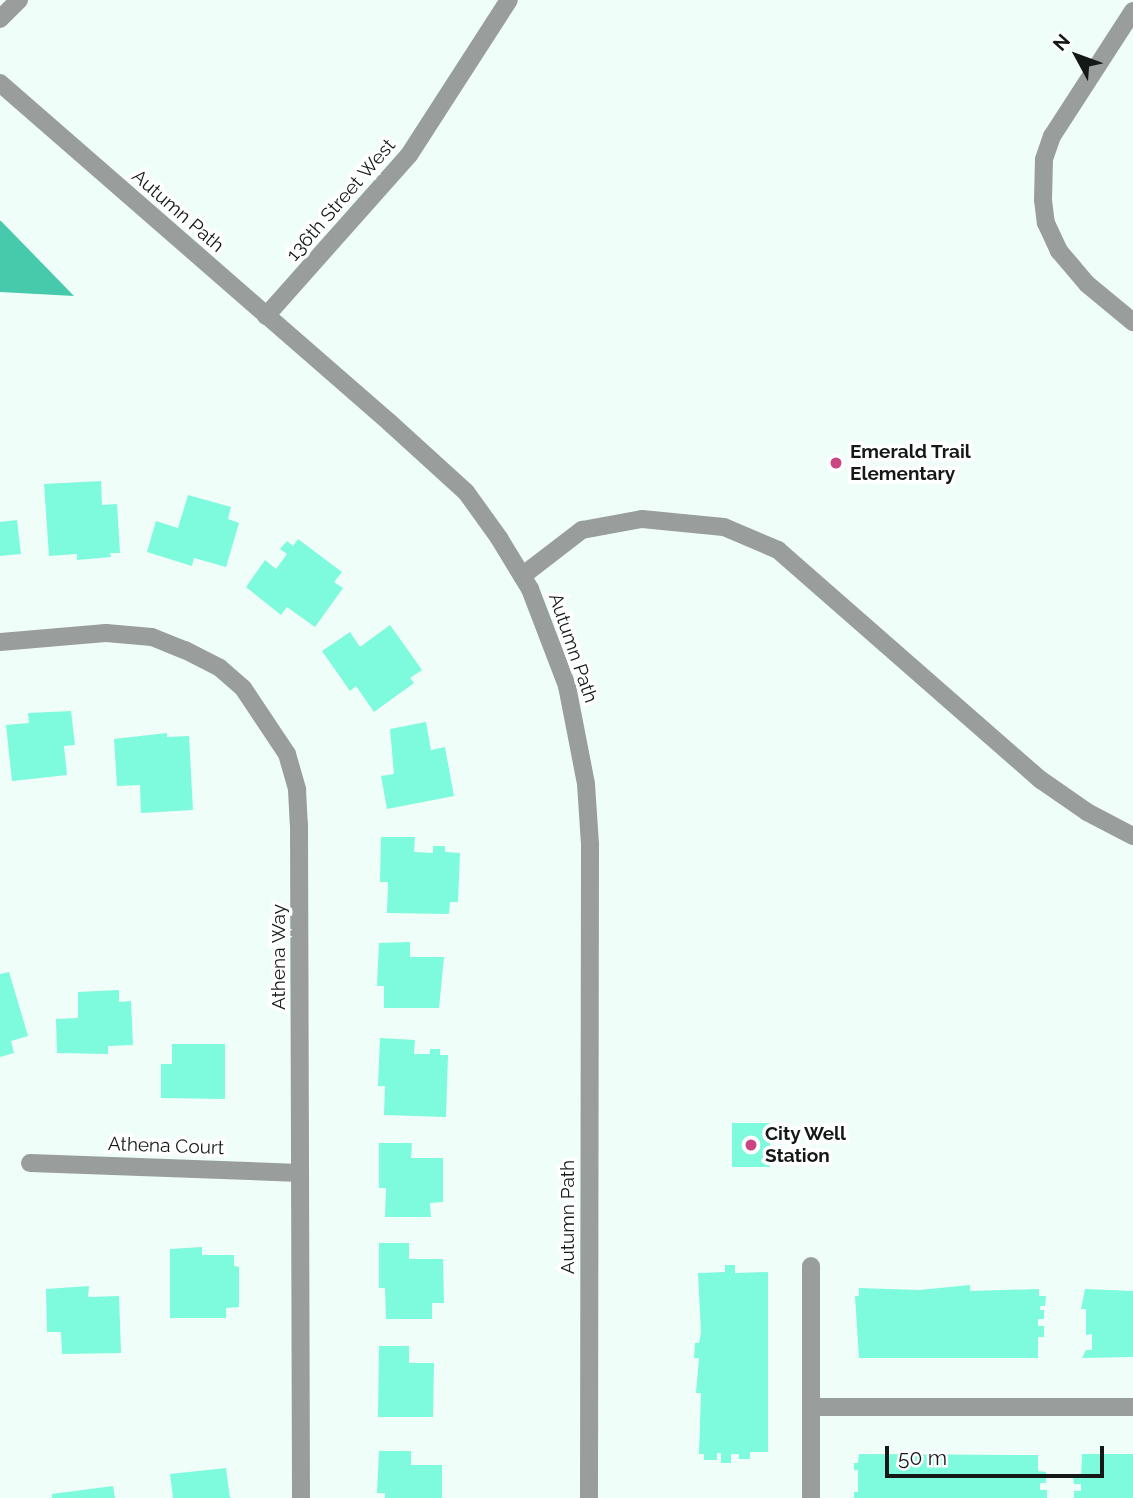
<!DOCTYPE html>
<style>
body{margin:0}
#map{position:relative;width:1133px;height:1498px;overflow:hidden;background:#f0fefa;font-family:Raleway,sans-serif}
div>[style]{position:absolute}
.water>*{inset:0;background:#47c9ac}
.building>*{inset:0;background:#7efadc;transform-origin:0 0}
.minor>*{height:18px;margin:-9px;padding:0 9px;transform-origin:9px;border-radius:9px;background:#999e9d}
.dots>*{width:19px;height:19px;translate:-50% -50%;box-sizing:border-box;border:4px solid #fff;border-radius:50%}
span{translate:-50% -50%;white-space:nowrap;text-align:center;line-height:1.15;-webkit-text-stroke:7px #fff;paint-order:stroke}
.street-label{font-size:19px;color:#141918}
.poi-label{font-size:19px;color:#141918;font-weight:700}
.left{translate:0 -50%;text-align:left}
.north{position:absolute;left:1042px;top:21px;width:70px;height:70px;-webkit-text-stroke:5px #fff;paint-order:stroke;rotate:311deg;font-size:19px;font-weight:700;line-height:28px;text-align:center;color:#141918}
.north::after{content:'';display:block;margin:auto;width:24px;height:32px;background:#141918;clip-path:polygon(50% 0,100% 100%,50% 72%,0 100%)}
.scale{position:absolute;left:885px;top:1446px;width:219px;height:32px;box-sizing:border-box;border:4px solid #141918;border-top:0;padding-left:9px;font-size:21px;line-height:24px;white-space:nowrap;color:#141918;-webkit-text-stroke:5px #fff;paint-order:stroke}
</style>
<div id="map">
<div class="water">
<i style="clip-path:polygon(0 221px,1px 221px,74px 296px,0 292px)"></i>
</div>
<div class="building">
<i style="clip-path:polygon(101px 481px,102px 505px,117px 504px,120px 553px,110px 553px,111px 557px,77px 560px,77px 554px,49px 556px,44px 484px)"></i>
<i style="clip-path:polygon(188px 495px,231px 507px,228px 519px,239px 523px,226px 567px,194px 558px,192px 566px,147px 552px,156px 521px,178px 528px)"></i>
<i style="clip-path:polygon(17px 520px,21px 554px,0 556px,0 522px)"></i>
<i style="clip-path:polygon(298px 539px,342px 572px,334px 582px,343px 588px,315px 627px,287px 607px,281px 615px,246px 587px,265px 560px,276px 569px,287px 554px,280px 549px,287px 541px,293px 546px)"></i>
<i style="clip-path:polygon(390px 625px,422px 670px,410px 678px,414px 683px,374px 712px,356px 686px,350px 691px,322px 651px,350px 632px,360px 647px)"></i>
<i style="clip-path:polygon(71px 711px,75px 745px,64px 746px,67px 775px,12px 781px,6px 725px,29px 723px,28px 713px)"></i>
<i style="clip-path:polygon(426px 722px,431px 750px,445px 747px,454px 796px,387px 809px,381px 776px,394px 774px,390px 729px)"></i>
<i style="clip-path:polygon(167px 733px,167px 737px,189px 736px,193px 810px,141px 813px,140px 785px,117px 786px,114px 739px)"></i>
<i style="clip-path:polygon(381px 837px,415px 837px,414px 852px,433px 853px,433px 846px,445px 846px,445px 852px,460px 853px,458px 902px,450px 902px,449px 914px,387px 913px,388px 882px,380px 882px)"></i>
<i style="clip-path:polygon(410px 942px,410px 957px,444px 957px,439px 1008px,384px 1008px,384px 986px,377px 986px,379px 943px)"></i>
<i style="clip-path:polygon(9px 972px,28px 1036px,11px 1041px,14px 1053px,0 1057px,0 974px)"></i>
<i style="clip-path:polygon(119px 990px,119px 1002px,131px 1001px,133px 1045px,108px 1046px,108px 1054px,57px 1053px,56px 1019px,78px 1018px,78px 992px)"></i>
<i style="clip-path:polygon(380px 1038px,415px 1040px,414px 1054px,430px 1054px,430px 1049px,440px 1049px,440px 1055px,448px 1055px,446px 1117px,384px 1115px,385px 1086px,378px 1086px)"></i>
<i style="clip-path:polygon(172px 1044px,225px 1044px,225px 1099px,161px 1098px,161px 1064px,172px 1064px)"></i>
<i style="left:732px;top:1123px;width:38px;height:44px"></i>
<i style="clip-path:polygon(379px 1143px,412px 1143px,411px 1158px,443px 1158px,443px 1202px,430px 1203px,431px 1217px,385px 1217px,386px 1188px,379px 1188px)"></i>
<i style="clip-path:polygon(379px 1243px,409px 1243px,409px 1259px,443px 1259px,444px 1303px,432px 1303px,432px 1319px,386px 1319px,385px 1288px,379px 1288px)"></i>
<i style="clip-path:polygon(202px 1247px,202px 1255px,234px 1255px,234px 1266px,239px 1267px,239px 1307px,226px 1308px,226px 1318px,170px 1318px,170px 1249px)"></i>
<i style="clip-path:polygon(725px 1265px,735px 1265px,735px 1273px,768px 1272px,768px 1452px,750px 1452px,750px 1459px,739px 1459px,739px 1454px,731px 1454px,731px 1463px,721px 1463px,721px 1453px,717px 1453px,717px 1460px,704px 1460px,704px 1454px,699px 1454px,701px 1393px,696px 1393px,699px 1358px,694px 1358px,695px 1343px,699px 1343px,701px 1332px,698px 1273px,725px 1272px)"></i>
<i style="clip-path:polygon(970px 1285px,970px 1291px,1039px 1289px,1039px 1296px,1046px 1296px,1045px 1306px,1040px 1306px,1040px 1310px,1044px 1310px,1044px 1319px,1038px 1319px,1038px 1326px,1044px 1326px,1044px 1337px,1038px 1337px,1038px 1358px,859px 1358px,855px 1296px,859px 1296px,859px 1288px,919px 1290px)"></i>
<i style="clip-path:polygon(89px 1286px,88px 1297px,119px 1296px,121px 1353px,62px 1354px,61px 1332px,47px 1332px,46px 1289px)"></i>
<i style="clip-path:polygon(1085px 1289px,1133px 1291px,1133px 1357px,1082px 1358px,1086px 1350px,1092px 1350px,1092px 1334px,1086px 1335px,1086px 1309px,1081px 1309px)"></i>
<i style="clip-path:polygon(379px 1346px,409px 1346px,409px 1363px,434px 1363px,433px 1417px,378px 1417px)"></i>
<i style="clip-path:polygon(379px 1451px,411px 1451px,411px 1465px,442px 1465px,442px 1498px,385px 1498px,385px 1493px,377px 1493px)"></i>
<i style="clip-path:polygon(859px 1454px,1038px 1455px,1038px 1471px,1046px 1472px,1046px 1483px,1040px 1483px,1040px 1490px,1047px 1490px,1047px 1498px,854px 1498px,854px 1492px,858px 1492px,858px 1470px,854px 1470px,854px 1463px,858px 1463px)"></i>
<i style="clip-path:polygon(1082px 1454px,1133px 1454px,1133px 1498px,1074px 1498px,1074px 1491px,1081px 1491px,1081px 1484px,1074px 1484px,1073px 1477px,1081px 1477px)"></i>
<i style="clip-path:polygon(226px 1468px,230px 1498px,173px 1498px,170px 1474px)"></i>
<i style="clip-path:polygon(113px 1486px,115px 1498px,52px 1498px,52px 1494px)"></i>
</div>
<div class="minor">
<i style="left:1133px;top:11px;width:149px;rotate:122.9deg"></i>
<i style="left:1052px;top:136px;width:24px;rotate:109deg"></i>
<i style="left:1044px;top:159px;width:41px;rotate:91.4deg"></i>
<i style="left:1043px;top:200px;width:23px;rotate:83deg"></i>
<i style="left:1046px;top:223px;width:31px;rotate:65deg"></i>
<i style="left:1059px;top:251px;width:43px;rotate:49.7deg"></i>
<i style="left:1087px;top:284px;width:60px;rotate:39.6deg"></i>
<i style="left:0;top:19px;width:27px;rotate:-45deg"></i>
<i style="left:0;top:83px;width:516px;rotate:41.07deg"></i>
<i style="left:389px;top:422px;width:104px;rotate:42.3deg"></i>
<i style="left:466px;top:492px;width:57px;rotate:54.3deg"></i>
<i style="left:499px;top:538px;width:60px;rotate:58.7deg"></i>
<i style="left:530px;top:589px;width:104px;rotate:69.1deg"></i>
<i style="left:567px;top:686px;width:100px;rotate:79deg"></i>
<i style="left:586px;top:784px;width:61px;rotate:86.2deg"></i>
<i style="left:590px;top:845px;width:653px;rotate:90.09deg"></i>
<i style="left:266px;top:316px;width:215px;rotate:-48.4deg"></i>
<i style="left:409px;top:155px;width:184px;rotate:-57.2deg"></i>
<i style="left:522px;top:576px;width:76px;rotate:-37.5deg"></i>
<i style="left:582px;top:530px;width:61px;rotate:-10.4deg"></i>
<i style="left:642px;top:519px;width:82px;rotate:5.6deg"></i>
<i style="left:724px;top:527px;width:59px;rotate:23.1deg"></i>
<i style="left:778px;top:550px;width:349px;rotate:41.2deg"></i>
<i style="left:1041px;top:780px;width:56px;rotate:34.8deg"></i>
<i style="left:1087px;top:812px;width:52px;rotate:27.6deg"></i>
<i style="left:0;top:642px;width:106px;rotate:-4.9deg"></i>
<i style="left:106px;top:633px;width:46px;rotate:5deg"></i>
<i style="left:152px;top:637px;width:35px;rotate:22deg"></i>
<i style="left:185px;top:650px;width:39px;rotate:27deg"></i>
<i style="left:220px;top:668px;width:30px;rotate:41deg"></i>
<i style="left:243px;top:688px;width:79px;rotate:56.3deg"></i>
<i style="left:287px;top:754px;width:37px;rotate:74deg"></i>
<i style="left:297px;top:790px;width:34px;rotate:87deg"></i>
<i style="left:299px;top:824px;width:674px;rotate:89.83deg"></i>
<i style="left:30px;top:1163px;width:270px;rotate:2.1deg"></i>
<i style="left:811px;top:1407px;width:322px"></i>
<i style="left:811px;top:1498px;width:232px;rotate:-90deg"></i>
</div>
<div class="dots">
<i style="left:836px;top:463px;background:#cc4583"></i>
<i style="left:751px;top:1145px;background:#cc4583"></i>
</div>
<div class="street-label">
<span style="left:341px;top:200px;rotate:-49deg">136th Street West</span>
<span style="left:178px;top:211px;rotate:41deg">Autumn Path</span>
<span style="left:573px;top:648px;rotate:71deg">Autumn Path</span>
<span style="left:279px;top:957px;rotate:-90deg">Athena Way</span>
<span style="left:166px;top:1146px;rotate:2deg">Athena Court</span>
<span style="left:568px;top:1217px;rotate:-90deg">Autumn Path</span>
</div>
<div class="poi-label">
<span class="left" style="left:850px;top:463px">Emerald Trail<br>Elementary</span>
<span class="left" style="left:765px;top:1145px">City Well<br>Station</span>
</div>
<div class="north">N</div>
<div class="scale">50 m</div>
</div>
